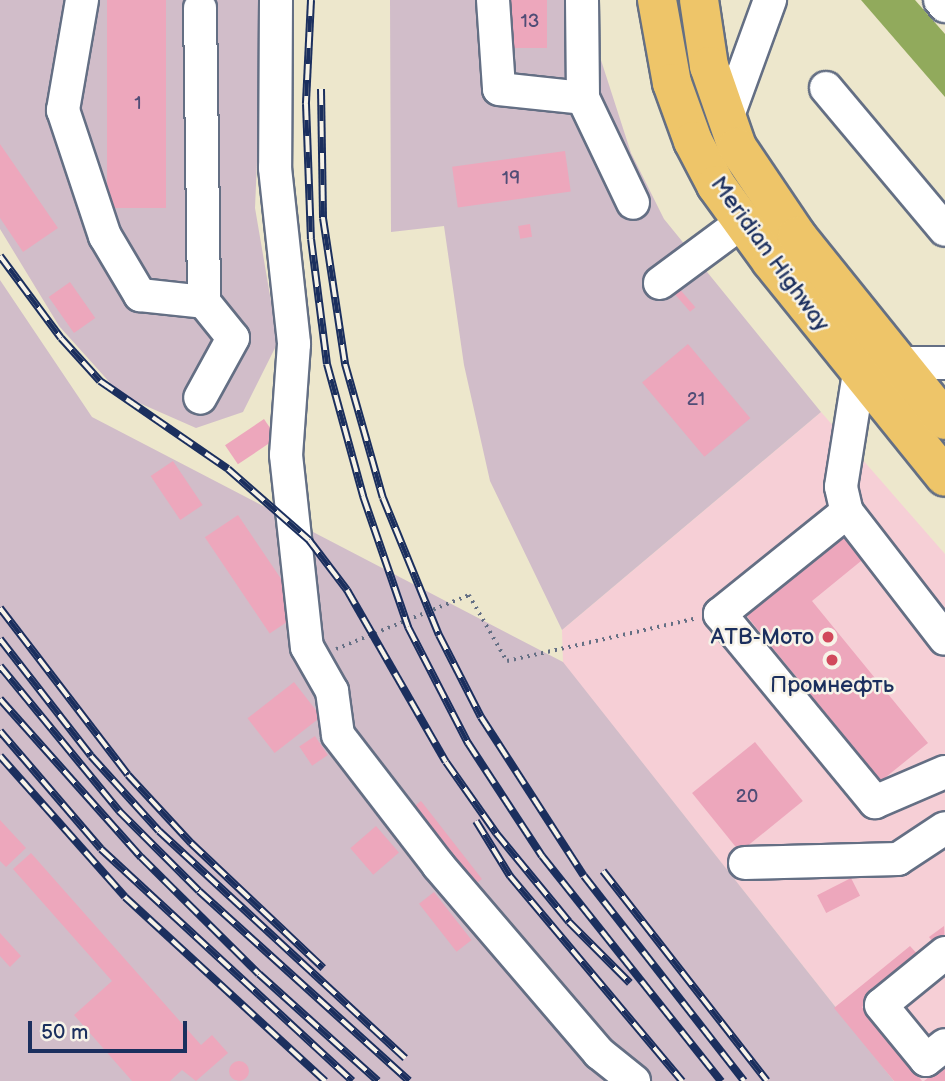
<!DOCTYPE html>
<meta charset="utf-8">
<style>
body{margin:0}
#map{position:relative;width:945px;height:1081px;overflow:hidden;background:#ede7cc;font-family:"Balsamiq Sans",sans-serif}
div>[style]{position:absolute}
.built>*{inset:0;background:#f6cfd6}
.industrial>*{inset:0;background:#d1bdc9}
.forest>*{inset:0;background:#91aa5c}
.building>*{inset:0;background:#eda7bc;transform-origin:0 0}
.round{border-radius:50%}
.path>*{height:3.5px;margin-top:-1.75px;transform-origin:0;background:repeating-linear-gradient(90deg,#646f84 0 2px,transparent 0 7px)}
.roads{filter:drop-shadow(2px 0 #646f84) drop-shadow(-2px 0 #646f84) drop-shadow(0 2px #646f84) drop-shadow(0 -2px #646f84)}
.minor>*{height:32px;margin:-16px;padding:0 16px;transform-origin:16px;border-radius:16px;background:#fff}
.major>*{height:38px;margin:-19px;padding:0 19px;transform-origin:19px;border-radius:19px;background:#eec569}
.rail>*{height:8px;margin-top:-4px;transform-origin:0;background:repeating-linear-gradient(90deg,#f7f3e8 0 16px,#1b2f5e 0 32px);box-sizing:border-box;border-block:2px solid #1b2f5e}
.dots>*{width:19px;height:19px;translate:-50% -50%;box-sizing:border-box;border:4px solid #f7f3e8;border-radius:50%}
span{translate:-50% -50%;white-space:nowrap;text-align:center;line-height:1.15;-webkit-text-stroke:5px #f7f3e8;paint-order:stroke}
.number-label{font-size:19px;color:#504d76}
.number-label span{-webkit-text-stroke-width:0}
.street-label{font-size:23px;color:#1b2f5e}
.poi-label{font-size:23px;color:#1b2f5e}
.right{translate:-100% -50%;text-align:right}
.scale{position:absolute;left:28px;top:1021px;width:159px;height:32px;box-sizing:border-box;border:4px solid #1b2f5e;border-top:0;padding-left:9px;font-size:21px;line-height:24px;white-space:nowrap;color:#1b2f5e;-webkit-text-stroke:5px #f7f3e8;paint-order:stroke}
</style>
<div id="map">
<div class="built">
<i style="clip-path:polygon(821px 412px,945px 554px,945px 1081px,894px 1081px,563px 663px,562px 630px)"></i>
</div>
<div class="industrial">
<i style="clip-path:polygon(0 0,264px 0,255px 208px,278px 342px,243px 412px,196px 428px,121px 395px,59px 326px,0 229px)"></i>
<i style="clip-path:polygon(390px 0,595px 0,600px 57px,631px 153px,664px 219px,821px 412px,562px 630px,490px 481px,464px 365px,444px 226px,391px 232px)"></i>
<i style="clip-path:polygon(0 280px,92px 417px,563px 662px,894px 1081px,0 1081px)"></i>
</div>
<div class="forest">
<i style="clip-path:polygon(861px 0,915px 0,945px 34px,945px 97px)"></i>
</div>
<div class="building">
<i style="left:107px;top:0;width:59px;height:208px"></i>
<i style="left:509px;top:0;width:38px;height:48px"></i>
<i style="clip-path:polygon(0 144px,58px 228px,23px 252px,0 218px)"></i>
<i style="left:565px;top:151px;width:41px;height:114px;rotate:82deg"></i>
<i style="left:530px;top:224px;width:13px;height:12px;rotate:81deg"></i>
<i style="left:70px;top:282px;width:44px;height:26px;rotate:55deg"></i>
<i style="left:677px;top:286px;width:28px;height:7px;rotate:49deg"></i>
<i style="left:688px;top:344px;width:97px;height:60px;rotate:50deg"></i>
<i style="left:264px;top:419px;width:23px;height:47px;rotate:56deg"></i>
<i style="left:173px;top:461px;width:53px;height:27px;rotate:56deg"></i>
<i style="left:238px;top:515px;width:116px;height:40px;rotate:56deg"></i>
<i style="clip-path:polygon(853px 528px,872px 552px,812px 601px,928px 743px,881px 781px,746px 615px)"></i>
<i style="left:294px;top:682px;width:44px;height:59px;rotate:52deg"></i>
<i style="left:315px;top:736px;width:23px;height:19px;rotate:56deg"></i>
<i style="left:755px;top:742px;width:76px;height:81px;rotate:51deg"></i>
<i style="left:421px;top:801px;width:99px;height:18px;rotate:52deg"></i>
<i style="clip-path:polygon(0 820px,26px 848px,6px 867px,0 861px)"></i>
<i style="left:376px;top:826px;width:35px;height:34px;rotate:49deg"></i>
<i style="clip-path:polygon(31px 853px,201px 1045px,212px 1035px,228px 1053px,196px 1081px,182px 1070px,170px 1081px,132px 1081px,74px 1015px,112px 981px,13px 869px)"></i>
<i style="left:851px;top:878px;width:20px;height:38px;rotate:63deg"></i>
<i style="left:434px;top:892px;width:61px;height:19px;rotate:52deg"></i>
<i style="clip-path:polygon(944px 926px,945px 947px,940px 951px,929px 937px)"></i>
<i style="clip-path:polygon(0 933px,21px 956px,10px 967px,0 956px)"></i>
<i style="clip-path:polygon(910px 946px,921px 958px,862px 1007px,922px 1081px,894px 1081px,834px 1008px)"></i>
<i class="round" style="left:229px;top:1061px;width:20px;height:20px"></i>
<i style="clip-path:polygon(945px 1064px,945px 1081px,924px 1081px)"></i>
</div>
<div class="path">
<i style="left:336px;top:649px;width:144px;rotate:-22.1deg"></i>
<i style="left:469px;top:595px;width:76px;rotate:60.1deg"></i>
<i style="left:507px;top:661px;width:192px;rotate:-12.7deg"></i>
</div>
<div class="roads">
<div class="minor">
<i style="left:82px;top:0;width:112px;rotate:99.8deg"></i>
<i style="left:63px;top:110px;width:133px;rotate:71.6deg"></i>
<i style="left:105px;top:236px;width:69px;rotate:59.3deg"></i>
<i style="left:140px;top:295px;width:64px;rotate:6.2deg"></i>
<i style="left:204px;top:302px;width:46px;rotate:51.1deg"></i>
<i style="left:233px;top:338px;width:68px;rotate:118.8deg"></i>
<i style="left:276px;top:0;width:168px;rotate:90.3deg"></i>
<i style="left:275px;top:168px;width:177px;rotate:83.8deg"></i>
<i style="left:294px;top:344px;width:111px;rotate:94.1deg"></i>
<i style="left:286px;top:455px;width:193px;rotate:83.8deg"></i>
<i style="left:307px;top:647px;width:51px;rotate:60.4deg"></i>
<i style="left:332px;top:691px;width:44px;rotate:82.2deg"></i>
<i style="left:338px;top:735px;width:164px;rotate:52.4deg"></i>
<i style="left:438px;top:865px;width:248px;rotate:49.4deg"></i>
<i style="left:599px;top:1053px;width:45px;rotate:38.7deg"></i>
<i style="left:493px;top:0;width:89px;rotate:86.1deg"></i>
<i style="left:499px;top:89px;width:84px;rotate:6.1deg"></i>
<i style="left:583px;top:98px;width:116px;rotate:64.5deg"></i>
<i style="left:582px;top:0;width:98px;rotate:89.4deg"></i>
<i style="left:940px;top:0;width:8px;rotate:50deg"></i>
<i style="left:200px;top:8px;width:294px;rotate:89.2deg"></i>
<i style="left:826px;top:88px;width:185px;rotate:50deg"></i>
<i style="left:726px;top:121px;width:129px;rotate:-70deg"></i>
<i style="left:660px;top:283px;width:101px;rotate:-36.5deg"></i>
<i style="left:899px;top:363px;width:46px"></i>
<i style="left:859px;top:373px;width:115px;rotate:99deg"></i>
<i style="left:841px;top:487px;width:26px;rotate:77deg"></i>
<i style="left:847px;top:512px;width:160px;rotate:52.3deg"></i>
<i style="left:847px;top:512px;width:163px;rotate:141.2deg"></i>
<i style="left:720px;top:614px;width:244px;rotate:50.5deg"></i>
<i style="left:875px;top:802px;width:76px;rotate:-23.2deg"></i>
<i style="left:745px;top:863px;width:153px;rotate:-1.5deg"></i>
<i style="left:898px;top:859px;width:56px;rotate:-33.4deg"></i>
<i style="left:945px;top:953px;width:82px;rotate:140.9deg"></i>
<i style="left:881px;top:1005px;width:71px;rotate:50.7deg"></i>
<i style="left:926px;top:1060px;width:24px;rotate:-38deg"></i>
</div>
<div class="major">
<i style="left:657px;top:0;width:84px;rotate:79.8deg"></i>
<i style="left:672px;top:83px;width:62px;rotate:70.1deg"></i>
<i style="left:693px;top:141px;width:50px;rotate:62.4deg"></i>
<i style="left:716px;top:185px;width:94px;rotate:54.1deg"></i>
<i style="left:771px;top:261px;width:277px;rotate:51.1deg"></i>
<i style="left:699px;top:0;width:67px;rotate:81.4deg"></i>
<i style="left:709px;top:66px;width:86px;rotate:70.9deg"></i>
<i style="left:737px;top:147px;width:107px;rotate:56deg"></i>
<i style="left:797px;top:236px;width:236px;rotate:51.2deg"></i>
</div>
</div>
<div class="rail">
<i style="left:311px;top:0;width:104px;rotate:92.8deg"></i>
<i style="left:306px;top:104px;width:135px;rotate:87.9deg"></i>
<i style="left:311px;top:239px;width:126px;rotate:82.7deg"></i>
<i style="left:327px;top:364px;width:137px;rotate:74.7deg"></i>
<i style="left:363px;top:496px;width:139px;rotate:71deg"></i>
<i style="left:408px;top:627px;width:131px;rotate:62.7deg"></i>
<i style="left:468px;top:743px;width:135px;rotate:56.8deg"></i>
<i style="left:542px;top:856px;width:288px;rotate:51.5deg"></i>
<i style="left:321px;top:89px;width:129px;rotate:89.1deg"></i>
<i style="left:323px;top:218px;width:148px;rotate:81.4deg"></i>
<i style="left:345px;top:364px;width:139px;rotate:74.2deg"></i>
<i style="left:383px;top:498px;width:148px;rotate:67.8deg"></i>
<i style="left:439px;top:635px;width:92px;rotate:62.9deg"></i>
<i style="left:481px;top:717px;width:189px;rotate:57.1deg"></i>
<i style="left:584px;top:876px;width:260px;rotate:52deg"></i>
<i style="left:0;top:256px;width:102px;rotate:53.4deg"></i>
<i style="left:61px;top:338px;width:58px;rotate:47.8deg"></i>
<i style="left:100px;top:381px;width:155px;rotate:34.5deg"></i>
<i style="left:228px;top:469px;width:108px;rotate:41.2deg"></i>
<i style="left:309px;top:540px;width:63px;rotate:52.8deg"></i>
<i style="left:347px;top:590px;width:198px;rotate:60.1deg"></i>
<i style="left:446px;top:762px;width:87px;rotate:54.8deg"></i>
<i style="left:496px;top:833px;width:115px;rotate:50.6deg"></i>
<i style="left:569px;top:922px;width:86px;rotate:45deg"></i>
<i style="left:0;top:608px;width:210px;rotate:52.5deg"></i>
<i style="left:128px;top:775px;width:93px;rotate:47.2deg"></i>
<i style="left:191px;top:843px;width:182px;rotate:43.4deg"></i>
<i style="left:0;top:639px;width:148px;rotate:52.1deg"></i>
<i style="left:91px;top:756px;width:101px;rotate:47.8deg"></i>
<i style="left:159px;top:831px;width:335px;rotate:42.7deg"></i>
<i style="left:0;top:666px;width:188px;rotate:50.6deg"></i>
<i style="left:119px;top:811px;width:113px;rotate:45deg"></i>
<i style="left:199px;top:891px;width:283px;rotate:42.1deg"></i>
<i style="left:0;top:699px;width:212px;rotate:48.3deg"></i>
<i style="left:141px;top:857px;width:166px;rotate:44.8deg"></i>
<i style="left:259px;top:974px;width:160px;rotate:42deg"></i>
<i style="left:0;top:731px;width:155px;rotate:49.4deg"></i>
<i style="left:101px;top:849px;width:342px;rotate:42.7deg"></i>
<i style="left:0;top:756px;width:188px;rotate:48.4deg"></i>
<i style="left:125px;top:897px;width:272px;rotate:42.6deg"></i>
<i style="left:476px;top:821px;width:65px;rotate:58.3deg"></i>
<i style="left:510px;top:876px;width:268px;rotate:50deg"></i>
<i style="left:603px;top:871px;width:266px;rotate:52deg"></i>
</div>
<div class="dots">
<i style="left:828px;top:637px;background:#d1495b"></i>
<i style="left:832px;top:660px;background:#d1495b"></i>
</div>
<div class="number-label">
<span style="left:530px;top:22px">13</span>
<span style="left:138px;top:104px">1</span>
<span style="left:511px;top:179px">19</span>
<span style="left:696px;top:400px">21</span>
<span style="left:747px;top:797px">20</span>
</div>
<div class="street-label">
<span style="left:770px;top:254px;rotate:54deg">Meridian Highway</span>
</div>
<div class="poi-label">
<span class="right" style="left:814px;top:637px">АТВ-Мото</span>
<span style="left:832px;top:685px">Промнефть</span>
</div>
<div class="scale">50 m</div>
</div>
